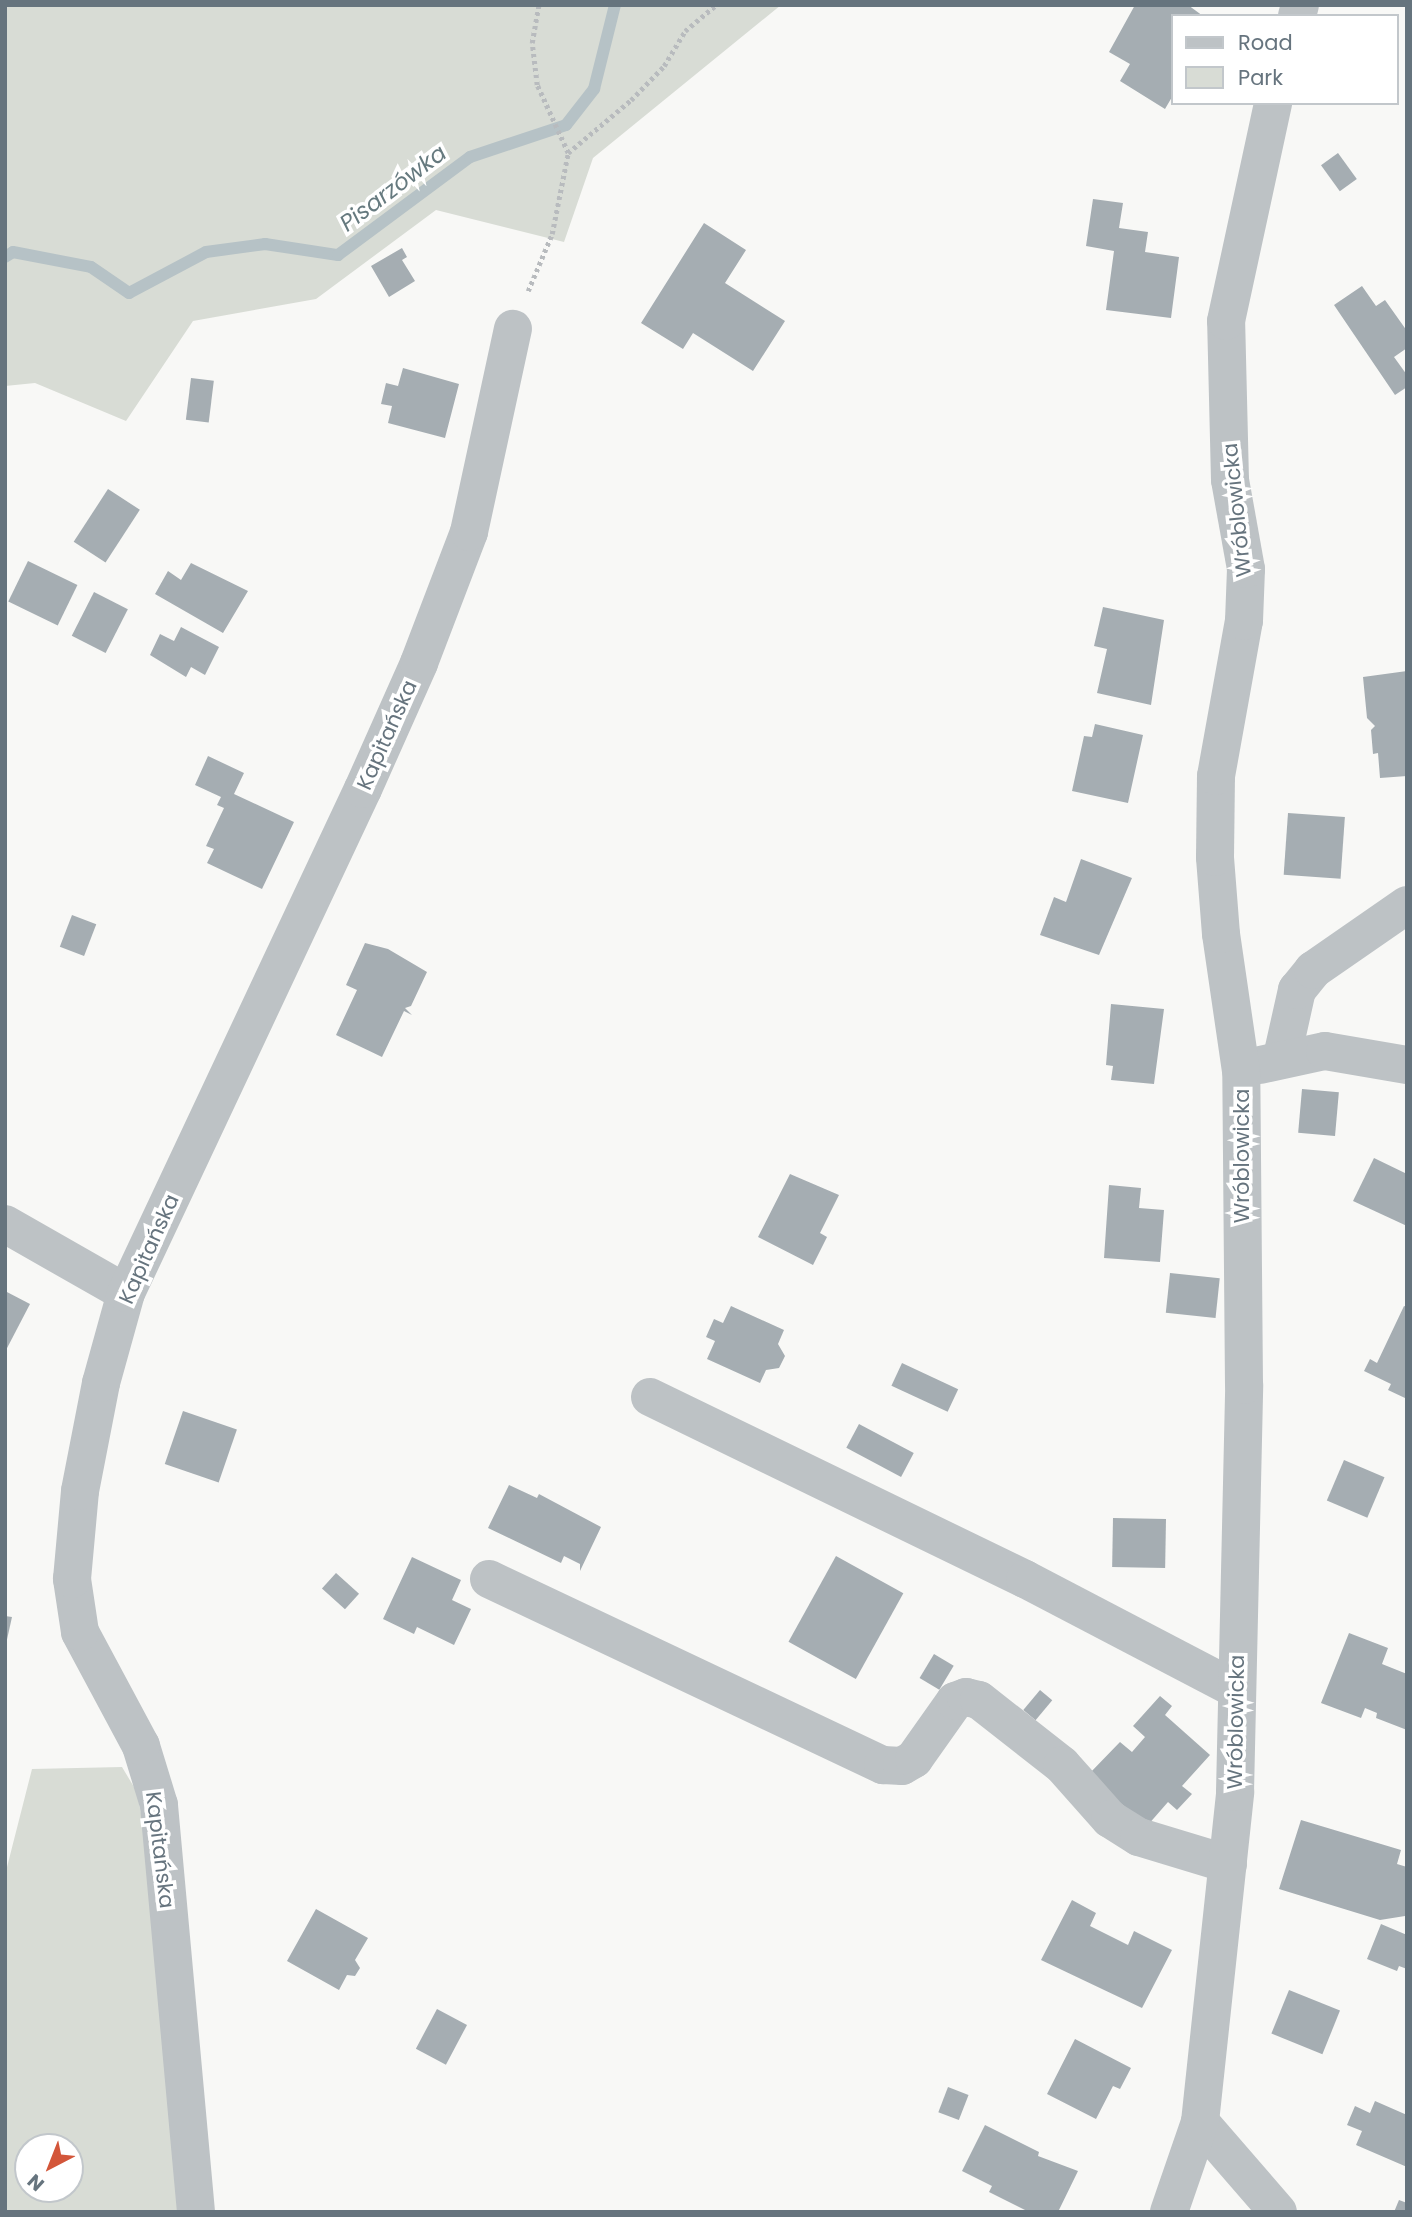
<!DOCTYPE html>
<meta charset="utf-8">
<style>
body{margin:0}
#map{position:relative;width:1412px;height:2217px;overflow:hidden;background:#f8f8f6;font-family:Poppins,sans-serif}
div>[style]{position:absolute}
.green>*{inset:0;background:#d8dcd5}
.stream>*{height:12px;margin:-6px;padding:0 6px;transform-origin:6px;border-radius:6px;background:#b6c2c6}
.building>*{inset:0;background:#a5adb2;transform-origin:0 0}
.path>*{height:4.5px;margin-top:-2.25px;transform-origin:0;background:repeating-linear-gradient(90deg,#b8bbbe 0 3.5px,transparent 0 7px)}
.minor>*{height:38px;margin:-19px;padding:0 19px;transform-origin:19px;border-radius:19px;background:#bdc2c5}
span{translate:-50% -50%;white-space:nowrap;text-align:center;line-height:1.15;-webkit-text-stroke:7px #fff;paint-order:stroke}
.street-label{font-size:21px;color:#66747e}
.water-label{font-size:23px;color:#667a7f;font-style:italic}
.frame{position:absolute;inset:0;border:7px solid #66747e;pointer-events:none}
.legend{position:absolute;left:1171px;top:14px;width:228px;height:91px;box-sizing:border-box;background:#fff;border:2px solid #c2c7cb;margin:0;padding:9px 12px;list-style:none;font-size:21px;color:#66747e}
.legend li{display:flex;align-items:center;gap:14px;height:35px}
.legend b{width:35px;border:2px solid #c2c7cb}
.north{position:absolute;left:14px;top:2133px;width:70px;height:70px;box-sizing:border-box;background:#fff;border:2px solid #c2c7cb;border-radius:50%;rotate:222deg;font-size:19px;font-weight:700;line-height:28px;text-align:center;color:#66747e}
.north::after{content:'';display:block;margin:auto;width:24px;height:32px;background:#d3563a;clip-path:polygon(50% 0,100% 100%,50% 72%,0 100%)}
</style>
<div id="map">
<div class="green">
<i style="clip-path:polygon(5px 5px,781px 5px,593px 158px,564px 242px,436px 210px,316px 299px,193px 321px,126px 421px,35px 383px,5px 386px)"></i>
<i style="clip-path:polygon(evenodd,122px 1767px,137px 1792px,146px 1840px,185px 2212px,5px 2212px,5px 1875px,32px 1769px,122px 1767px,28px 2147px,70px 2147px,70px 2189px,28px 2189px,28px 2147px)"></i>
</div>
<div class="stream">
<i style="left:5px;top:257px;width:9px;rotate:-32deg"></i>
<i style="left:13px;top:252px;width:79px;rotate:10.9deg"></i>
<i style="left:91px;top:267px;width:46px;rotate:34.4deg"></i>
<i style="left:129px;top:293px;width:87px;rotate:-28deg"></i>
<i style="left:206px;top:252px;width:60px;rotate:-7.7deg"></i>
<i style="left:265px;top:244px;width:74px;rotate:8.6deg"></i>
<i style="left:338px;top:255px;width:164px;rotate:-36.6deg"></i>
<i style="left:470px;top:157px;width:101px;rotate:-18.4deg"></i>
<i style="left:566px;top:125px;width:46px;rotate:-52.1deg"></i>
<i style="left:594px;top:89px;width:87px;rotate:-76deg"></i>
</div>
<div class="building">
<i style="clip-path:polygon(1135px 5px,1188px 5px,1203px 16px,1172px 16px,1172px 97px,1165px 109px,1120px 81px,1130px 64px,1109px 52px)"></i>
<i style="left:1338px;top:153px;width:32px;height:21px;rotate:54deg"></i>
<i style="clip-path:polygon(1093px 199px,1123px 203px,1119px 228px,1148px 232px,1145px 252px,1179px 257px,1171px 318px,1106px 310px,1114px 251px,1086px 246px)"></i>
<i style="clip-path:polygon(704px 223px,746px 250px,725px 283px,785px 321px,753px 371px,693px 333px,683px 349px,641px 323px)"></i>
<i style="clip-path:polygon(402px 248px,407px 257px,402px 260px,415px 281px,389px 297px,371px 266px)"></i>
<i style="clip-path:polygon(1362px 286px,1376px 306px,1385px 300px,1407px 331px,1407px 348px,1394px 357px,1407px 375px,1407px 387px,1395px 395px,1334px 305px)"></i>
<i style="clip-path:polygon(403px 368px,459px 384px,445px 438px,388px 423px,392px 406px,381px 404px,386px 383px,398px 386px)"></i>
<i style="left:191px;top:378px;width:23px;height:42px;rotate:7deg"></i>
<i style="left:108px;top:489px;width:38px;height:63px;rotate:33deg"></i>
<i style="left:28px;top:561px;width:55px;height:45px;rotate:26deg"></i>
<i style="clip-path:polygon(191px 563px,248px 591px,223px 633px,155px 594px,168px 571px,181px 580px)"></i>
<i style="left:94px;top:592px;width:38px;height:49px;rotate:27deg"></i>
<i style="clip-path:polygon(1103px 607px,1164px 620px,1151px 705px,1097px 693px,1107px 649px,1094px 646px)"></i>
<i style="clip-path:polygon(181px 627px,219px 647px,205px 675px,191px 667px,186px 677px,150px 655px,160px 634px,174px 641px)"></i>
<i style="clip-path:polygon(1407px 671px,1407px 776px,1380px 778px,1378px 753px,1373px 754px,1371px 730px,1375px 726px,1367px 718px,1363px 677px)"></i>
<i style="clip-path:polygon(1095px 724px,1143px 735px,1128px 803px,1072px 791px,1084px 736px,1092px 737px)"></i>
<i style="clip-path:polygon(208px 756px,244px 773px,234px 794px,294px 822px,262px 889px,207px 863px,214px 849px,206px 846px,224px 808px,217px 805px,221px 797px,195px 785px)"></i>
<i style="left:1288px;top:813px;width:57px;height:62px;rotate:4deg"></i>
<i style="clip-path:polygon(1081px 859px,1132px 878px,1099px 955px,1040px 935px,1054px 897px,1066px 902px)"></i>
<i style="left:72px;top:915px;width:26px;height:34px;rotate:21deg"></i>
<i style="clip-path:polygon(365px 943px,388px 949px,427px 972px,411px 1006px,405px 1008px,412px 1015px,404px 1011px,382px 1057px,336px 1035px,357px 990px,346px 985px)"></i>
<i style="clip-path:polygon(1111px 1004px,1164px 1009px,1154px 1084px,1111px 1080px,1113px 1066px,1106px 1065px)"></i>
<i style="left:1302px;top:1089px;width:37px;height:44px;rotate:5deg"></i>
<i style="clip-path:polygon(1374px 1158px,1407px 1174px,1407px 1226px,1353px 1201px)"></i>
<i style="clip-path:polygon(790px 1174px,839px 1195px,820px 1233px,827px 1237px,813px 1265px,758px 1237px)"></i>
<i style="clip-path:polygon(1109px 1185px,1141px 1188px,1139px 1208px,1164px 1210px,1160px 1262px,1104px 1258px)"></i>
<i style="left:1170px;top:1273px;width:50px;height:40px;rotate:6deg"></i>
<i style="clip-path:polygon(5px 1291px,30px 1304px,5px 1352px)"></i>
<i style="clip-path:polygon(731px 1306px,784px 1330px,778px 1344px,785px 1356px,779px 1368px,766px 1370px,760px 1383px,707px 1359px,715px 1341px,706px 1337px,714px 1319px,723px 1323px)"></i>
<i style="clip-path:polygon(1404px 1306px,1407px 1307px,1405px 1398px,1388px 1390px,1391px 1384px,1364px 1371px,1370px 1359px,1377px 1363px)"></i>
<i style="left:902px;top:1363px;width:62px;height:25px;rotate:25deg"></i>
<i style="left:183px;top:1411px;width:57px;height:56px;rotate:19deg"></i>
<i style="left:859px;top:1424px;width:62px;height:27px;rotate:28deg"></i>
<i style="left:1344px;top:1460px;width:44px;height:44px;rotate:23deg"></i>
<i style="clip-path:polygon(509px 1485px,537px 1498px,539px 1494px,601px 1527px,580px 1571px,580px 1564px,564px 1556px,561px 1563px,488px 1528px)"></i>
<i style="left:1113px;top:1518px;width:53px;height:49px;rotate:1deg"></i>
<i style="left:836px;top:1556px;width:77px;height:98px;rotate:29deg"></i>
<i style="clip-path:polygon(412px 1557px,461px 1580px,452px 1600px,471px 1609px,454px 1645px,417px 1627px,414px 1634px,383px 1619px)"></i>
<i style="left:336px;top:1573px;width:31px;height:21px;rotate:42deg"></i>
<i style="clip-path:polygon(5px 1616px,12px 1617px,6px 1644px,5px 1644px)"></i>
<i style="clip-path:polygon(1349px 1633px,1388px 1648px,1382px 1664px,1407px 1674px,1407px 1730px,1376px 1718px,1377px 1713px,1365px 1708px,1361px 1718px,1321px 1703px)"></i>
<i style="left:934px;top:1654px;width:23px;height:28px;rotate:31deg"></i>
<i style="left:1040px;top:1690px;width:16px;height:26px;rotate:40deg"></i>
<i style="clip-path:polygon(1160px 1696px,1172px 1706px,1165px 1715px,1210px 1755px,1182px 1786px,1192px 1794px,1177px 1810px,1168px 1802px,1147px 1826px,1088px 1775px,1120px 1742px,1132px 1752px,1145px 1737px,1133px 1726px)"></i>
<i style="clip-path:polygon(1301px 1820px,1401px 1850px,1397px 1864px,1407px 1867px,1405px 1916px,1380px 1920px,1279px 1889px)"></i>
<i style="clip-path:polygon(1072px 1900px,1096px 1913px,1090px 1926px,1128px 1945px,1134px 1931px,1172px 1950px,1142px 2008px,1041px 1960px)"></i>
<i style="clip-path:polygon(316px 1909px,368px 1938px,355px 1960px,360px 1968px,355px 1976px,347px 1975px,339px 1990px,287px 1961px)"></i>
<i style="clip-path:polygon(1381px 1924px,1407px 1935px,1407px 1969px,1399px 1966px,1397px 1971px,1367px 1959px)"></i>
<i style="left:1289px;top:1990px;width:55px;height:47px;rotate:22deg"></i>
<i style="left:437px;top:2009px;width:34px;height:45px;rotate:28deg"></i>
<i style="clip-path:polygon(1075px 2039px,1131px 2068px,1120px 2089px,1113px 2086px,1096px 2119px,1047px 2094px)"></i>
<i style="left:948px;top:2087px;width:22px;height:27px;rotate:21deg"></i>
<i style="clip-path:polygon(1375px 2101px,1407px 2115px,1407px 2167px,1356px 2145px,1362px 2131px,1347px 2125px,1355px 2106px,1370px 2113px)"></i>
<i style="clip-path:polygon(985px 2125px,1039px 2152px,1038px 2156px,1078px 2171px,1058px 2212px,1029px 2212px,989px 2192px,992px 2186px,962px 2171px)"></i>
<i style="clip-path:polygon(1399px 2200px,1407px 2203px,1407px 2212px,1394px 2212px)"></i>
</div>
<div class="path">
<i style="left:568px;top:153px;width:82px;rotate:-40.1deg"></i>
<i style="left:631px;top:100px;width:47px;rotate:-45.9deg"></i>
<i style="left:664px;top:66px;width:41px;rotate:-59deg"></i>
<i style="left:685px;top:31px;width:40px;rotate:-40deg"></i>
<i style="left:528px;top:291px;width:62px;rotate:-67.2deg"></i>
<i style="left:552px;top:234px;width:83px;rotate:-78.8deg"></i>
<i style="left:568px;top:153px;width:75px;rotate:-114.5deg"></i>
<i style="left:537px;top:85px;width:42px;rotate:-96.8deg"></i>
<i style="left:532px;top:43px;width:39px;rotate:-80deg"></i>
</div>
<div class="minor">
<i style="left:1297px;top:16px;width:11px;rotate:-75deg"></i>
<i style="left:1282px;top:1057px;width:69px;rotate:-77.4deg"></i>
<i style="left:1297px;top:990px;width:26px;rotate:-51deg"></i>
<i style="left:1313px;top:970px;width:114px;rotate:-34.7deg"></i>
<i style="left:1260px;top:1065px;width:66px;rotate:-12.2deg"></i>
<i style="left:1325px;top:1051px;width:83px;rotate:9.7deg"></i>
<i style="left:5px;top:1224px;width:139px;rotate:29.7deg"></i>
<i style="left:650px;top:1397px;width:417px;rotate:25.9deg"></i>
<i style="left:1025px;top:1579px;width:239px;rotate:27.6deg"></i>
<i style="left:489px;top:1579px;width:436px;rotate:25.3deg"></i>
<i style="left:883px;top:1765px;width:19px;rotate:3deg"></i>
<i style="left:902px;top:1766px;width:14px;rotate:-30deg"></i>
<i style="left:914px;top:1759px;width:71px;rotate:-54.7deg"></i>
<i style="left:955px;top:1701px;width:12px;rotate:-20deg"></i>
<i style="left:966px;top:1697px;width:13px;rotate:13deg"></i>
<i style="left:979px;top:1700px;width:105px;rotate:38.1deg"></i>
<i style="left:1062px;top:1765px;width:72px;rotate:48.4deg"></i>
<i style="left:1110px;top:1819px;width:34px;rotate:32deg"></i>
<i style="left:1139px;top:1837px;width:93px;rotate:16.9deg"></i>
<i style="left:1200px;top:2122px;width:119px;rotate:49.1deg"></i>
<i style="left:196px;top:2212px;width:409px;rotate:-95.2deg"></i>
<i style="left:159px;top:1805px;width:62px;rotate:-107deg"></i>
<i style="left:141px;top:1746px;width:129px;rotate:-118.2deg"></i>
<i style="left:80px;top:1632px;width:54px;rotate:-98.6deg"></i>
<i style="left:72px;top:1579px;width:88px;rotate:-84.8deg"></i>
<i style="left:80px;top:1491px;width:110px;rotate:-79deg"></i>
<i style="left:101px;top:1383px;width:93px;rotate:-74.5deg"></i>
<i style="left:126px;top:1293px;width:557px;rotate:-64.82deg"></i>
<i style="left:363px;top:789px;width:138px;rotate:-66deg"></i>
<i style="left:419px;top:663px;width:140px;rotate:-69.1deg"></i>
<i style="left:469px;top:532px;width:208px;rotate:-77.8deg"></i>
<i style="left:1169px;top:2212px;width:95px;rotate:-71deg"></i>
<i style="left:1200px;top:2122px;width:332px;rotate:-83.9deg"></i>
<i style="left:1235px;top:1792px;width:407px;rotate:-88.7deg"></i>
<i style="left:1244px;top:1385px;width:314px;rotate:-90.5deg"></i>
<i style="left:1241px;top:1071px;width:138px;rotate:-98.3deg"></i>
<i style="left:1221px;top:934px;width:77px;rotate:-94.5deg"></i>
<i style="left:1215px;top:857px;width:81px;rotate:-89.3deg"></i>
<i style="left:1216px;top:776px;width:158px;rotate:-79.8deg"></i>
<i style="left:1244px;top:621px;width:52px;rotate:-87.8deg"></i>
<i style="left:1246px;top:569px;width:90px;rotate:-100.2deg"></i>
<i style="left:1230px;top:480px;width:159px;rotate:-91.4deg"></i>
<i style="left:1226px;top:321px;width:223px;rotate:-77.8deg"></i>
</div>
<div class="street-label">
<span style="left:1237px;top:510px;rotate:-96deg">Wróblowicka</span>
<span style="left:387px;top:735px;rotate:-66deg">Kapitańska</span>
<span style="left:1242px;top:1156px;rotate:-90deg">Wróblowicka</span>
<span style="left:149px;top:1249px;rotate:-66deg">Kapitańska</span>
<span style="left:1236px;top:1722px;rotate:-89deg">Wróblowicka</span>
<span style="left:160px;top:1850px;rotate:83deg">Kapitańska</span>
</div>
<div class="water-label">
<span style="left:393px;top:188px;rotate:-37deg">Pisarzówka</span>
</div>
<div class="frame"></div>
<ul class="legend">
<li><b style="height:9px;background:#bdc2c5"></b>Road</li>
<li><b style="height:19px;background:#d8dcd5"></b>Park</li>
</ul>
<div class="north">N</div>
</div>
